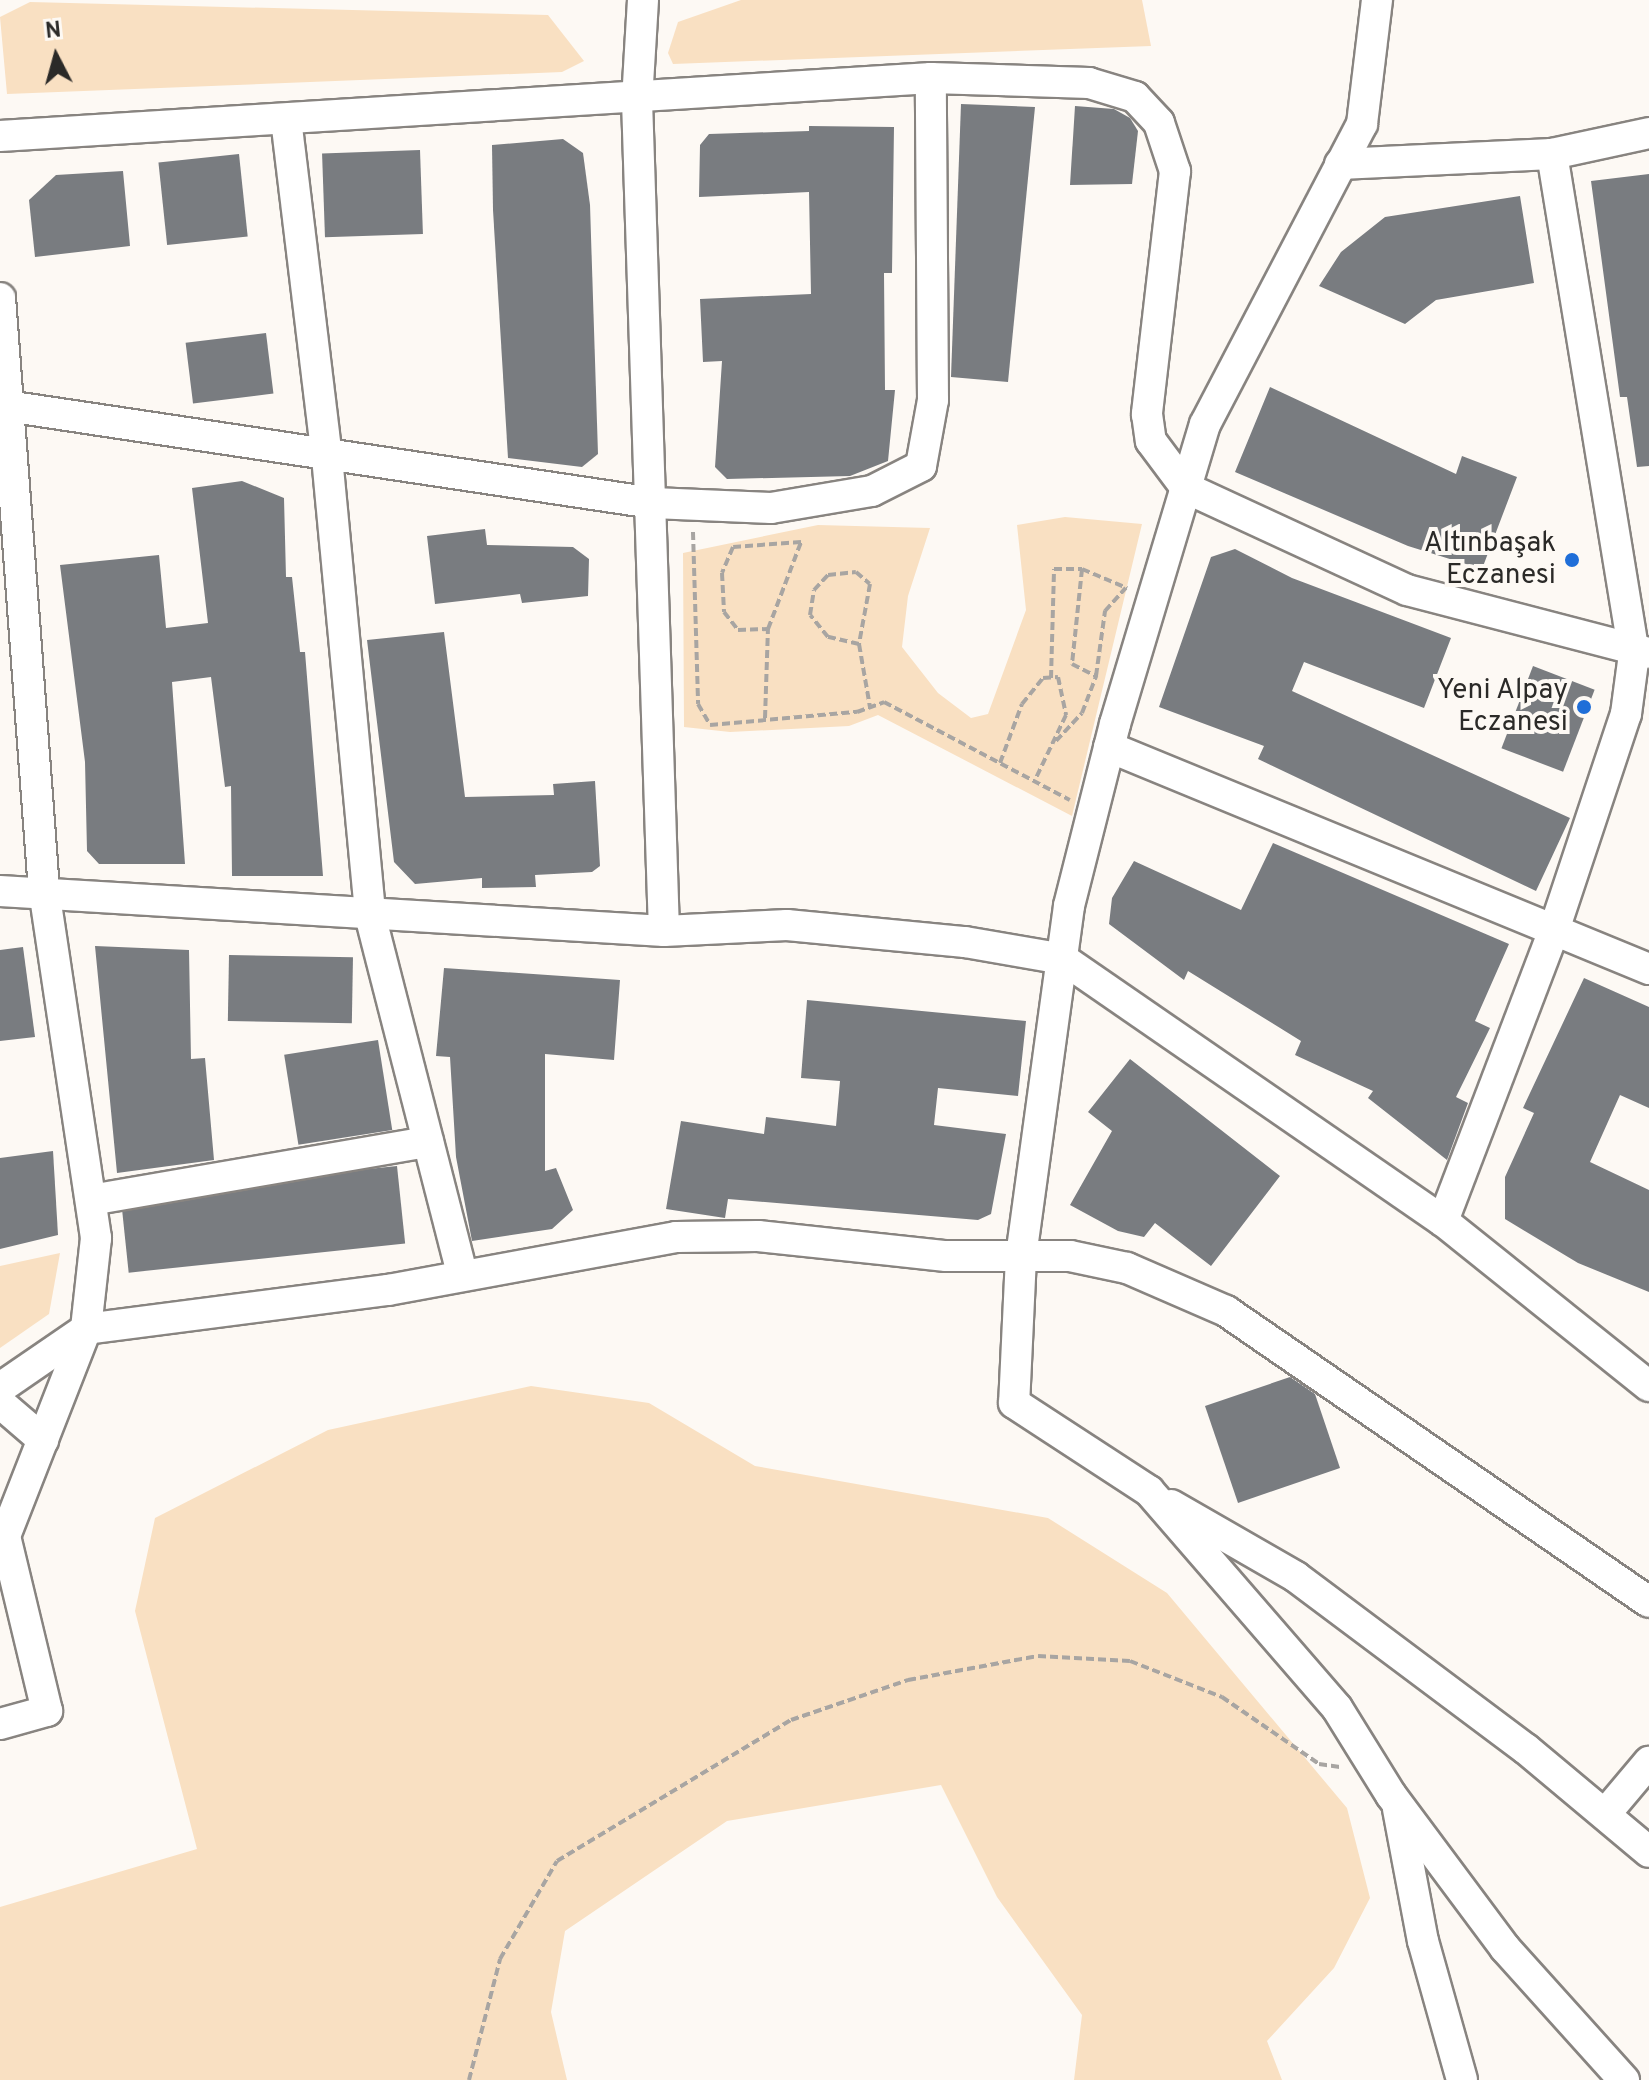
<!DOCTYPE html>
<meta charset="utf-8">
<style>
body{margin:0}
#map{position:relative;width:1649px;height:2080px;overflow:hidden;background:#fdf9f4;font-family:Overpass,sans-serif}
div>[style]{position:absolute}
.green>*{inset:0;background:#f9e0c2}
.building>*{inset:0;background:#797c80;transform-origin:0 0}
.path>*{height:4px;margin-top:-2px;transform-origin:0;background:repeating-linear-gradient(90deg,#a8a5a2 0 8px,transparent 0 12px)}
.roads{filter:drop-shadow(2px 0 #888480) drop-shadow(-2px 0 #888480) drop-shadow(0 2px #888480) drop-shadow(0 -2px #888480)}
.minor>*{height:30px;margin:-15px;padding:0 15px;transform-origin:15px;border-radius:15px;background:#fff}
.dots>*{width:22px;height:22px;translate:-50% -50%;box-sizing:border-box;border:4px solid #fdf9f4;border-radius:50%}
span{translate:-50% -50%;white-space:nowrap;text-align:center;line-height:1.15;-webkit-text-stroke:8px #fdf9f4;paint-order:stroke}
.poi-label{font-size:28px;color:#2b2a28}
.right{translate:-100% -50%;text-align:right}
.north{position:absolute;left:16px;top:16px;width:80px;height:80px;-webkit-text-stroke:6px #fdf9f4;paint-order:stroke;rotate:354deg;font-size:22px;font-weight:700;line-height:32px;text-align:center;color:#2b2a28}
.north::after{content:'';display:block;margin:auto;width:28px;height:36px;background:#2b2a28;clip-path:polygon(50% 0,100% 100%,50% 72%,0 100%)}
</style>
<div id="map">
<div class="green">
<i style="clip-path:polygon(741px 0,1142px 0,1151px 46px,673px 64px,668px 53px,678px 22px)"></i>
<i style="clip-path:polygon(30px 2px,548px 15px,584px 61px,562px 72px,7px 94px,0 17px)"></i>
<i style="clip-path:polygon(1065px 517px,1142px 524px,1072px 816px,878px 715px,849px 726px,730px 732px,684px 727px,683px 553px,818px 525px,930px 528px,908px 596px,902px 647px,938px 693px,971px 718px,988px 714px,1026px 610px,1017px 525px)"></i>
<i style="clip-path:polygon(60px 1253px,49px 1314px,0 1348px,0 1266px)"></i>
<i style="clip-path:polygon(531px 1386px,649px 1403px,755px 1466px,1048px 1518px,1167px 1593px,1347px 1808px,1370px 1898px,1334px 1968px,1267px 2041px,1282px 2080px,1074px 2080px,1082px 2015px,997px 1897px,941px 1785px,727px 1821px,565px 1931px,551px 2012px,567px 2080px,0 2080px,0 1907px,197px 1849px,135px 1611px,155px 1518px,328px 1430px)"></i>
</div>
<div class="building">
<i style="clip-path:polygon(961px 104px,1035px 107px,1008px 382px,951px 377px)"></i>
<i style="clip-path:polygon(1075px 106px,1114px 109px,1130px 118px,1138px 131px,1132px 184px,1070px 185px)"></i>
<i style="clip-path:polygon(809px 126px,894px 127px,892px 273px,884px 273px,885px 390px,895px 390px,888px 461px,850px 476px,727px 479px,715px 467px,722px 361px,703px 362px,700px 299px,811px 294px,809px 192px,699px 197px,700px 145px,709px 134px,809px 131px)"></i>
<i style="clip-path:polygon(563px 139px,583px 153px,590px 205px,598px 454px,582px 467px,508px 458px,493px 210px,492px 145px)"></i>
<i style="left:420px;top:150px;width:84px;height:98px;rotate:88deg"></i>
<i style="left:239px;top:154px;width:83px;height:81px;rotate:84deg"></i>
<i style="clip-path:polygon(123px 171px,130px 246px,35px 257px,29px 200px,56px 175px)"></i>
<i style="clip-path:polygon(1649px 174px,1649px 466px,1637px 467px,1627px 397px,1620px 397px,1591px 181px)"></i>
<i style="clip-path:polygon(1520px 196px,1534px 283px,1436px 300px,1405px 324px,1319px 286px,1341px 252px,1385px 217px)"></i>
<i style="left:266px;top:333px;width:61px;height:81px;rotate:83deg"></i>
<i style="clip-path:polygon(1270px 387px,1456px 474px,1462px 456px,1517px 477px,1482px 569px,1408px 546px,1235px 472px)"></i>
<i style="clip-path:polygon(242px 481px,284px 498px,286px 577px,292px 577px,300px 652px,305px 652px,323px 876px,232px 876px,231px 786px,225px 787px,211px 677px,172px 682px,185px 864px,99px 864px,87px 851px,85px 762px,60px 565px,159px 555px,166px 628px,208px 623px,192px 488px)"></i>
<i style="clip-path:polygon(485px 529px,487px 545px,573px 547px,589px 559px,588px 596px,522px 603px,520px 594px,435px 604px,427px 536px)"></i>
<i style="clip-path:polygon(1235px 549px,1292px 578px,1451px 638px,1424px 708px,1304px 662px,1292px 691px,1570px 818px,1536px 891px,1258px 759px,1264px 746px,1159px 707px,1211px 557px)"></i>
<i style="clip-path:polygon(444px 632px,465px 797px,554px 795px,553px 784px,595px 781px,600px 866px,592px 872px,535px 875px,536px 887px,482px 888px,482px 878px,415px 884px,394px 862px,367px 640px)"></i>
<i style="left:1533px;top:666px;width:66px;height:88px;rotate:21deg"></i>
<i style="clip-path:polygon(1273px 843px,1509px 944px,1475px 1021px,1490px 1028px,1456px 1097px,1468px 1103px,1447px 1160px,1368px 1098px,1373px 1091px,1295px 1055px,1301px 1041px,1188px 971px,1184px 980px,1109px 924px,1112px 898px,1134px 861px,1241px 910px)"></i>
<i style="clip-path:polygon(95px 946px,189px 950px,191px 1059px,205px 1058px,214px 1160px,117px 1173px)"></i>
<i style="clip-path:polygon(23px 947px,35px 1037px,0 1041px,0 950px)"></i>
<i style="left:229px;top:955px;width:124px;height:66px;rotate:1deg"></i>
<i style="clip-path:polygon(444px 968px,620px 980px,614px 1060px,545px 1054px,545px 1171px,556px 1168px,573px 1210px,552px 1229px,472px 1241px,456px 1157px,450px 1057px,436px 1056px)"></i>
<i style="clip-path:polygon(1584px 978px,1649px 1007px,1649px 1108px,1620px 1095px,1590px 1162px,1649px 1190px,1649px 1292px,1578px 1263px,1505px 1219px,1505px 1177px,1534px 1113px,1523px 1108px)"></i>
<i style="clip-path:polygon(807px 1000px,1026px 1021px,1018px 1096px,938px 1088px,934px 1125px,1006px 1134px,991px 1214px,978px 1220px,728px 1199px,725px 1218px,666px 1209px,681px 1121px,764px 1134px,766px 1117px,836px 1126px,840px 1081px,801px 1078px)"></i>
<i style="left:378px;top:1040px;width:91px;height:95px;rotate:81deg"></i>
<i style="clip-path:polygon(1130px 1059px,1280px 1176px,1211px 1266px,1155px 1223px,1144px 1237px,1118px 1231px,1070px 1205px,1112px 1131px,1088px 1112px)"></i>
<i style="clip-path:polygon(53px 1151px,58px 1235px,0 1249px,0 1158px)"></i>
<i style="left:397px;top:1166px;width:78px;height:278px;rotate:84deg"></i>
<i style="clip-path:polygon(1290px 1377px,1315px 1394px,1340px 1468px,1238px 1503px,1205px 1406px)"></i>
</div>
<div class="path">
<i style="left:693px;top:532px;width:172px;rotate:88.3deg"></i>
<i style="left:698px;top:704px;width:24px;rotate:60deg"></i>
<i style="left:710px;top:725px;width:148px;rotate:-5.1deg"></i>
<i style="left:857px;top:712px;width:29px;rotate:-20deg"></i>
<i style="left:884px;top:702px;width:210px;rotate:27.8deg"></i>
<i style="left:1082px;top:569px;width:96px;rotate:96deg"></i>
<i style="left:1072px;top:664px;width:27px;rotate:27deg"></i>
<i style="left:859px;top:644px;width:32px;rotate:-167deg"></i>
<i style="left:828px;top:637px;width:28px;rotate:-129deg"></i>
<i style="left:810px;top:615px;width:25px;rotate:-81deg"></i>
<i style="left:814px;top:590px;width:21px;rotate:-47deg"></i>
<i style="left:828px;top:575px;width:28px;rotate:-6deg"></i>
<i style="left:856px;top:572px;width:18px;rotate:41deg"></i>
<i style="left:870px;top:584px;width:61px;rotate:100.4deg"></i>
<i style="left:859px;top:644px;width:64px;rotate:80.1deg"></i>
<i style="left:1051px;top:678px;width:109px;rotate:-88.4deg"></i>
<i style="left:1054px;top:569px;width:28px"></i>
<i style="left:1082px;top:569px;width:49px;rotate:22.9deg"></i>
<i style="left:765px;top:718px;width:89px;rotate:-88.1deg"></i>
<i style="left:768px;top:629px;width:93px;rotate:-69.2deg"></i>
<i style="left:801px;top:542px;width:68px;rotate:175.8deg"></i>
<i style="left:733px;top:547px;width:28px;rotate:113deg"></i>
<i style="left:722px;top:573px;width:39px;rotate:87deg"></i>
<i style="left:724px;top:612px;width:23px;rotate:52deg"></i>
<i style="left:738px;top:630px;width:30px;rotate:-2deg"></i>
<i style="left:1056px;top:741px;width:38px;rotate:-47deg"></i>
<i style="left:1082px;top:713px;width:40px;rotate:-69deg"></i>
<i style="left:1096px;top:676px;width:66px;rotate:-82.1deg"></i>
<i style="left:1105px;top:611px;width:31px;rotate:-48deg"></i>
<i style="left:1000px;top:763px;width:63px;rotate:-69.6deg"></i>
<i style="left:1022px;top:704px;width:33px;rotate:-51deg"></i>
<i style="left:1043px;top:678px;width:15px;rotate:-4deg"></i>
<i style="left:1058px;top:677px;width:39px;rotate:78deg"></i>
<i style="left:1066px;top:715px;width:72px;rotate:115.5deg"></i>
<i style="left:469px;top:2080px;width:125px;rotate:-75.6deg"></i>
<i style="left:500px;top:1959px;width:113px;rotate:-59.8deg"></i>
<i style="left:557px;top:1861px;width:273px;rotate:-31.1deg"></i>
<i style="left:791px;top:1720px;width:124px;rotate:-18.9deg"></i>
<i style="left:908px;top:1680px;width:132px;rotate:-10.5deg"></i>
<i style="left:1038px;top:1656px;width:92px;rotate:3.1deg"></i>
<i style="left:1130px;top:1661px;width:99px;rotate:21.4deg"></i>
<i style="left:1222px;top:1697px;width:118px;rotate:34.6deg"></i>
<i style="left:1319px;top:1764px;width:21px;rotate:8deg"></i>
</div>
<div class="roads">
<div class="minor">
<i style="left:643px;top:0;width:100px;rotate:93.4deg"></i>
<i style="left:637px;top:100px;width:831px;rotate:88.14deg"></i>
<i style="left:1377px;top:0;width:125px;rotate:96.9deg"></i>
<i style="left:1362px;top:124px;width:339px;rotate:117.6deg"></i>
<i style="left:1205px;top:424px;width:313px;rotate:106.7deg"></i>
<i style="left:1115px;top:724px;width:188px;rotate:104.2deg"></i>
<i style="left:1069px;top:906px;width:354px;rotate:97.8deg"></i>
<i style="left:1021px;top:1257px;width:146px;rotate:92.7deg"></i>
<i style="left:1014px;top:1403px;width:161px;rotate:33.1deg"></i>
<i style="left:1149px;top:1491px;width:287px;rotate:49.1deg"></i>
<i style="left:1337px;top:1708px;width:102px;rotate:58.2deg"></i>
<i style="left:1391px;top:1795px;width:191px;rotate:53.3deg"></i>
<i style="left:1505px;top:1948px;width:178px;rotate:48deg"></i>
<i style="left:286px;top:119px;width:340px;rotate:83.1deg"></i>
<i style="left:327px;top:457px;width:460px;rotate:84.6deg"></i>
<i style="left:370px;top:915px;width:371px;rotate:75.6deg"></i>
<i style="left:0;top:136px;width:933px;rotate:-3.56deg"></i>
<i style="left:931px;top:78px;width:158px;rotate:1.8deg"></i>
<i style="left:1089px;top:83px;width:48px;rotate:16.9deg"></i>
<i style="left:1135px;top:97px;width:35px;rotate:47deg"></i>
<i style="left:1159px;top:123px;width:51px;rotate:71.6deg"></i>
<i style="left:1175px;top:171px;width:245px;rotate:96.6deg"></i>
<i style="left:1147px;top:414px;width:27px;rotate:82deg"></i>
<i style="left:1151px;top:441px;width:59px;rotate:53.3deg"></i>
<i style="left:1186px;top:488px;width:243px;rotate:24.8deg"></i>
<i style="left:1407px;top:590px;width:250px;rotate:14.6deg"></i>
<i style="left:1340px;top:164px;width:212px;rotate:-2.7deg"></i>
<i style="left:1552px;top:154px;width:99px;rotate:-12.2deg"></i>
<i style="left:0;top:298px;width:594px;rotate:85.75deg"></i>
<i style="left:44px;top:890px;width:352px;rotate:81.5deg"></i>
<i style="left:96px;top:1238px;width:92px;rotate:96.3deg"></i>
<i style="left:86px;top:1329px;width:104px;rotate:145.5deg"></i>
<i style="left:0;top:405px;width:660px;rotate:8.54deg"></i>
<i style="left:653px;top:503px;width:118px;rotate:2.4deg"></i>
<i style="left:771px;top:508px;width:102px;rotate:-9.6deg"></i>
<i style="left:872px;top:491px;width:55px;rotate:-27deg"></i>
<i style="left:921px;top:466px;width:67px;rotate:-79.7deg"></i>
<i style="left:933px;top:400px;width:322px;rotate:-90.4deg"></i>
<i style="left:1109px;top:747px;width:584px;rotate:22.35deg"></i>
<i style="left:0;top:891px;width:665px;rotate:3.45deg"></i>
<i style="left:664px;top:931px;width:123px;rotate:-2.8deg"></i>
<i style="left:787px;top:925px;width:179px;rotate:5.5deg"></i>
<i style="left:965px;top:942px;width:99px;rotate:9.8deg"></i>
<i style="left:1063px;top:959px;width:462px;rotate:34.6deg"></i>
<i style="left:1443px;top:1221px;width:264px;rotate:38.7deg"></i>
<i style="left:91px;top:1200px;width:342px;rotate:-9.8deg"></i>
<i style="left:1443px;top:1221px;width:311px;rotate:-69.1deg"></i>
<i style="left:1554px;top:930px;width:228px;rotate:-71.6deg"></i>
<i style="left:1626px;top:714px;width:61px;rotate:-82.4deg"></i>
<i style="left:1634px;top:654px;width:507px;rotate:-99.31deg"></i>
<i style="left:0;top:1403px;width:57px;rotate:40.7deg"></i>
<i style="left:1171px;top:1505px;width:144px;rotate:29.9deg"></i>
<i style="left:1296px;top:1577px;width:287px;rotate:36.8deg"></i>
<i style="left:1526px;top:1749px;width:160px;rotate:39.9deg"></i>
<i style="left:0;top:1724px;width:49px;rotate:-15.5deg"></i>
<i style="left:47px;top:1711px;width:180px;rotate:-103.5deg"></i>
<i style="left:5px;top:1536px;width:222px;rotate:-68.6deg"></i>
<i style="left:86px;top:1329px;width:305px;rotate:-7.4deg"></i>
<i style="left:388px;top:1290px;width:293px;rotate:-10.4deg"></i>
<i style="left:676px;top:1237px;width:82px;rotate:-0.7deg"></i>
<i style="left:758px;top:1236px;width:189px;rotate:6.1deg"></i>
<i style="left:946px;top:1256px;width:124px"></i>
<i style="left:1070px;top:1256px;width:58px;rotate:11.9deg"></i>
<i style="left:1127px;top:1268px;width:108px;rotate:23.5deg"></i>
<i style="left:1226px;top:1311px;width:513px;rotate:34.53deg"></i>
<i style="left:1398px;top:1809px;width:134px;rotate:79.3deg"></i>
<i style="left:1423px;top:1941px;width:144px;rotate:74.3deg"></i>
<i style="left:1606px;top:1813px;width:67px;rotate:-49.9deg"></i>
</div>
</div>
<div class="dots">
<i style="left:1572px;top:560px;background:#1f6ed8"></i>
<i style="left:1584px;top:707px;background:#1f6ed8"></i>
</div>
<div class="poi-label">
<span class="right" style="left:1556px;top:560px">Altınbaşak<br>Eczanesi</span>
<span class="right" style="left:1568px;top:707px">Yeni Alpay<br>Eczanesi</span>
</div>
<div class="north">N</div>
</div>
